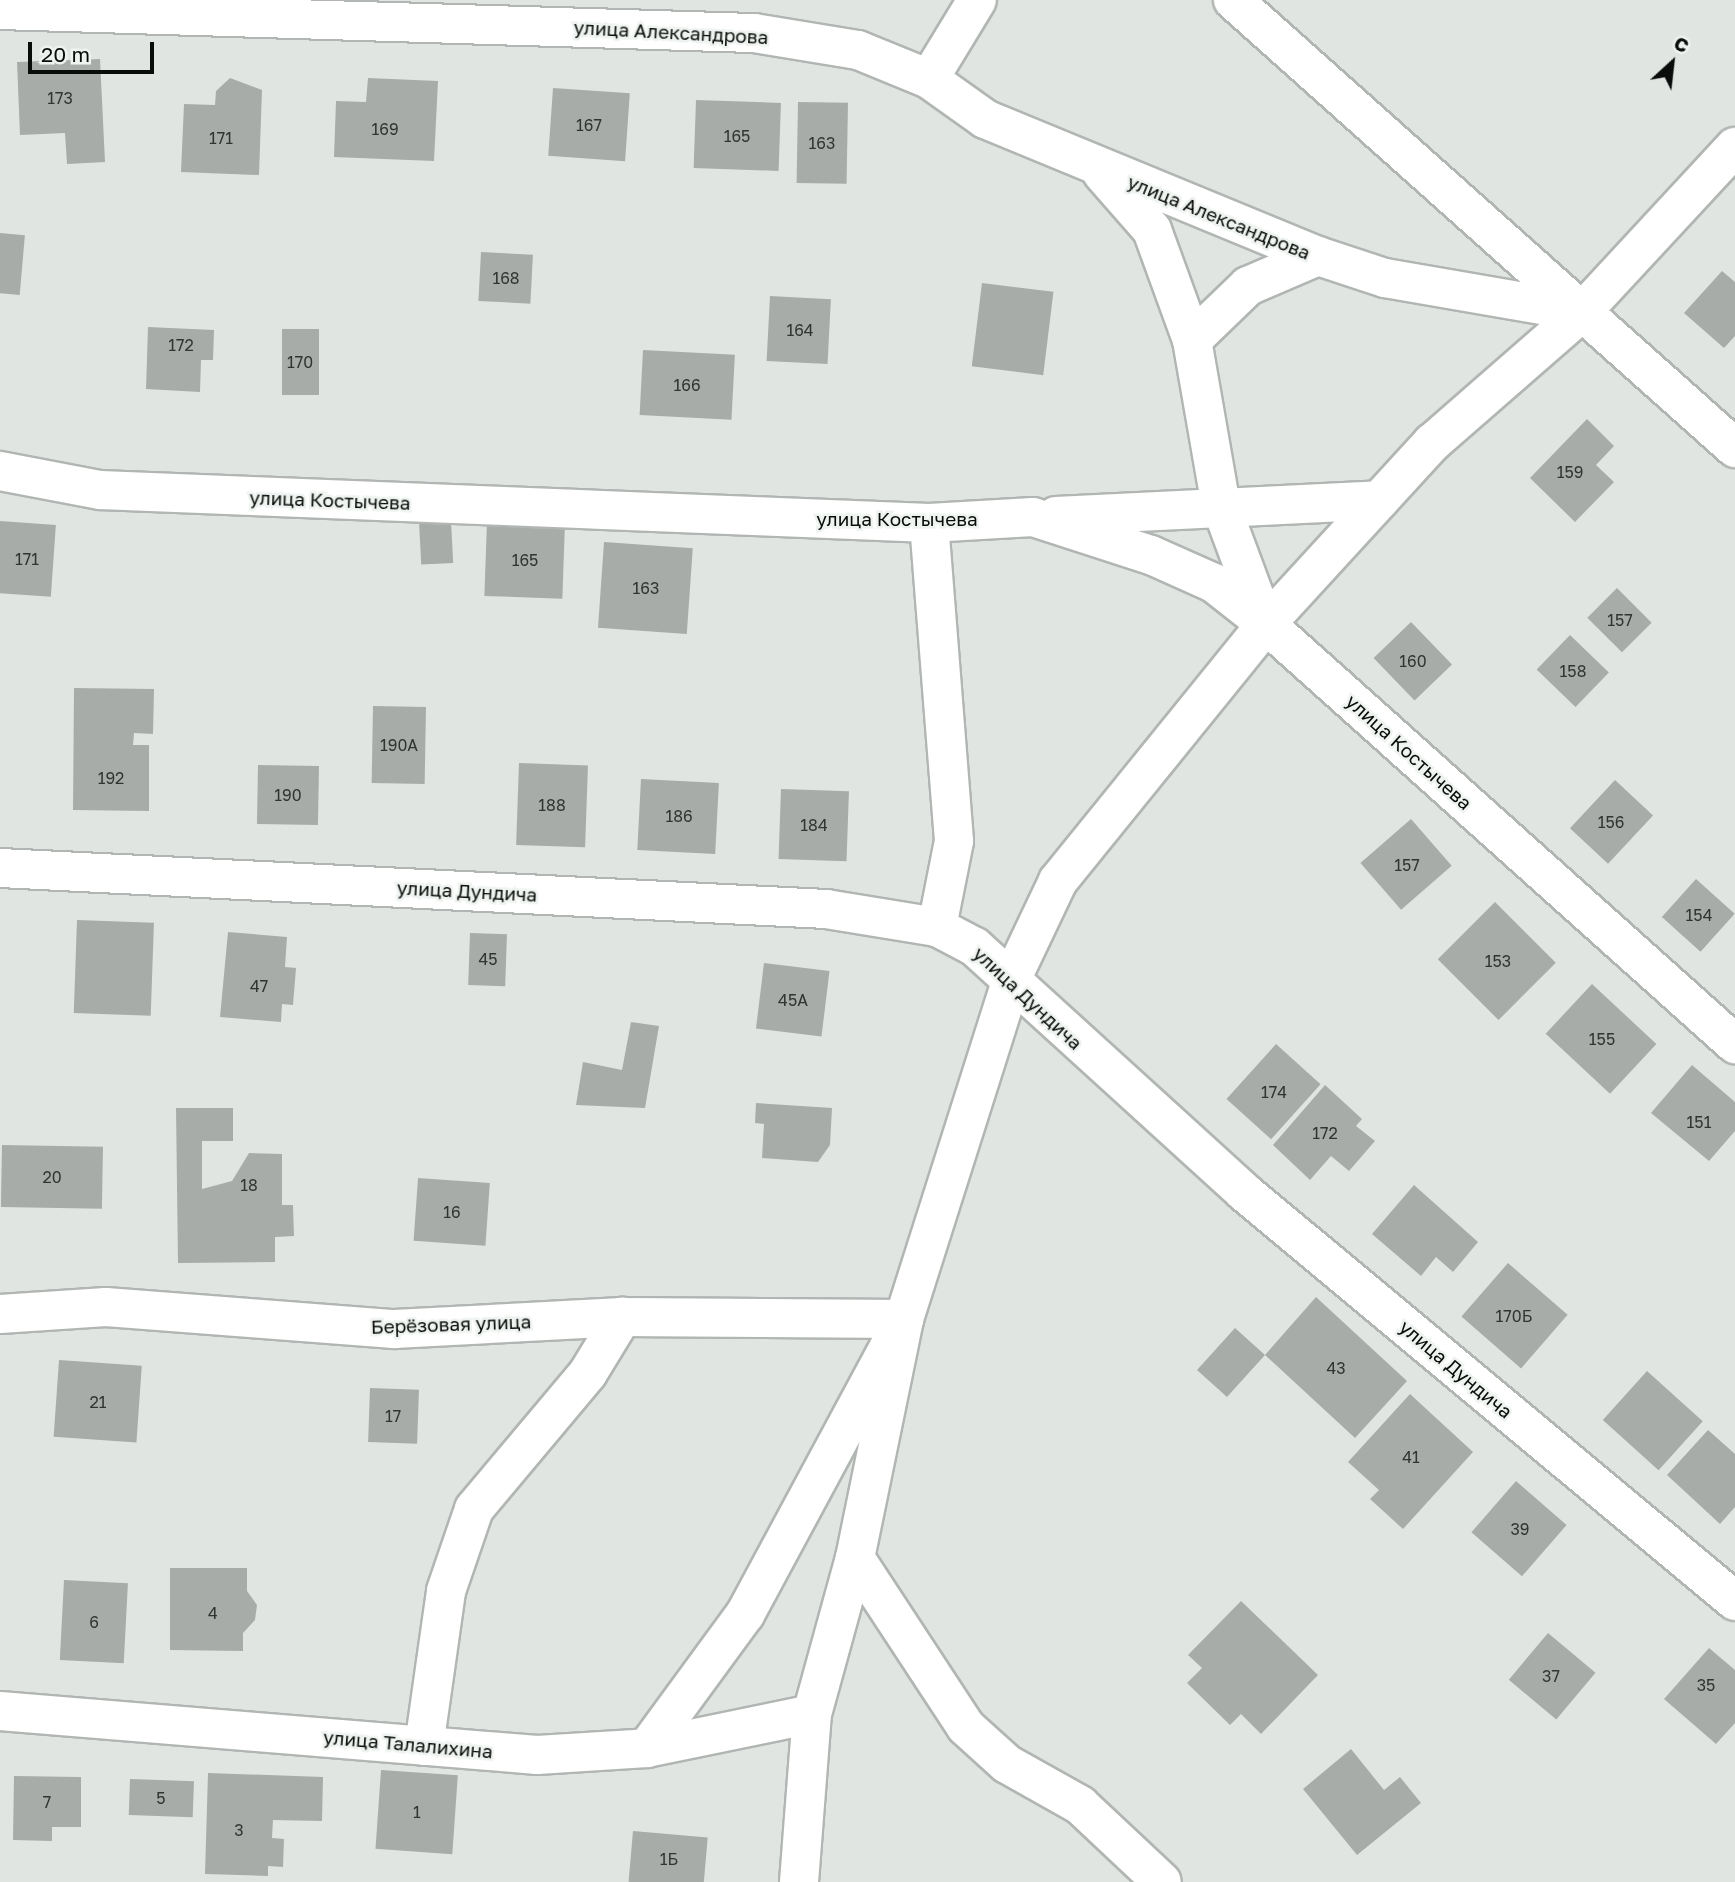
<!DOCTYPE html>
<meta charset="utf-8">
<style>
body{margin:0}
#map{position:relative;width:1735px;height:1882px;overflow:hidden;background:#e1e5e2;font-family:"Golos Text",sans-serif}
div>[style]{position:absolute}
.building>*{inset:0;background:#a7aca9;transform-origin:0 0}
.roads{filter:drop-shadow(2px 0 #b2b6b3) drop-shadow(-2px 0 #b2b6b3) drop-shadow(0 2px #b2b6b3) drop-shadow(0 -2px #b2b6b3)}
.minor>*{height:38px;margin:-19px;padding:0 19px;transform-origin:19px;border-radius:19px;background:#fff}
span{translate:-50% -50%;white-space:nowrap;text-align:center;line-height:1.15;-webkit-text-stroke:5px #eef3ef;paint-order:stroke}
.number-label{font-size:16px;color:#313432}
.number-label span{-webkit-text-stroke-width:0}
.street-label{font-size:19px;color:#0a0c0b}
.north{position:absolute;left:1637px;top:28px;width:70px;height:70px;-webkit-text-stroke:5px #eef3ef;paint-order:stroke;rotate:27deg;font-size:19px;font-weight:700;line-height:28px;text-align:center;color:#0a0c0b}
.north::after{content:'';display:block;margin:auto;width:24px;height:32px;background:#0a0c0b;clip-path:polygon(50% 0,100% 100%,50% 72%,0 100%)}
.scale{position:absolute;left:28px;top:42px;width:126px;height:32px;box-sizing:border-box;border:4px solid #0a0c0b;border-top:0;padding-left:9px;font-size:21px;line-height:24px;white-space:nowrap;color:#0a0c0b;-webkit-text-stroke:5px #eef3ef;paint-order:stroke}
</style>
<div id="map">
<div class="building">
<i style="clip-path:polygon(100px 59px,105px 162px,67px 164px,65px 133px,20px 135px,17px 62px)"></i>
<i style="clip-path:polygon(230px 78px,262px 90px,259px 175px,181px 172px,184px 104px,215px 105px,216px 91px)"></i>
<i style="clip-path:polygon(368px 78px,438px 81px,434px 161px,334px 157px,336px 101px,366px 102px)"></i>
<i style="left:553px;top:88px;width:77px;height:68px;rotate:4deg"></i>
<i style="left:696px;top:100px;width:85px;height:68px;rotate:2deg"></i>
<i style="left:798px;top:102px;width:50px;height:81px;rotate:1deg"></i>
<i style="left:0;top:233px;width:25px;height:60px;rotate:5deg"></i>
<i style="left:481px;top:252px;width:52px;height:49px;rotate:3deg"></i>
<i style="clip-path:polygon(1722px 271px,1735px 282px,1735px 336px,1724px 348px,1684px 313px)"></i>
<i style="left:982px;top:283px;width:72px;height:84px;rotate:7deg"></i>
<i style="left:770px;top:296px;width:61px;height:65px;rotate:3deg"></i>
<i style="clip-path:polygon(148px 327px,214px 330px,213px 360px,201px 360px,200px 392px,146px 389px)"></i>
<i style="left:282px;top:329px;width:37px;height:66px"></i>
<i style="left:643px;top:350px;width:92px;height:65px;rotate:3deg"></i>
<i style="clip-path:polygon(1587px 419px,1614px 446px,1596px 465px,1614px 482px,1575px 522px,1530px 478px)"></i>
<i style="left:0;top:521px;width:56px;height:72px;rotate:4deg"></i>
<i style="left:451px;top:521px;width:42px;height:32px;rotate:87deg"></i>
<i style="left:487px;top:521px;width:78px;height:75px;rotate:2deg"></i>
<i style="left:604px;top:542px;width:89px;height:86px;rotate:4deg"></i>
<i style="left:1617px;top:588px;width:49px;height:42px;rotate:45deg"></i>
<i style="left:1411px;top:622px;width:59px;height:52px;rotate:46deg"></i>
<i style="left:1570px;top:635px;width:54px;height:48px;rotate:44deg"></i>
<i style="clip-path:polygon(74px 688px,154px 689px,153px 734px,134px 733px,133px 745px,149px 745px,149px 811px,73px 810px)"></i>
<i style="left:373px;top:706px;width:53px;height:77px;rotate:1deg"></i>
<i style="left:519px;top:763px;width:69px;height:82px;rotate:2deg"></i>
<i style="left:258px;top:765px;width:61px;height:59px;rotate:1deg"></i>
<i style="left:641px;top:779px;width:78px;height:71px;rotate:3deg"></i>
<i style="left:1615px;top:780px;width:52px;height:66px;rotate:43deg"></i>
<i style="left:781px;top:789px;width:68px;height:70px;rotate:2deg"></i>
<i style="left:1411px;top:819px;width:62px;height:67px;rotate:49deg"></i>
<i style="left:1696px;top:879px;width:52px;height:51px;rotate:42deg"></i>
<i style="left:1495px;top:902px;width:86px;height:81px;rotate:45deg"></i>
<i style="left:77px;top:920px;width:77px;height:93px;rotate:2deg"></i>
<i style="clip-path:polygon(228px 932px,287px 937px,285px 967px,296px 968px,293px 1005px,282px 1004px,281px 1022px,220px 1017px)"></i>
<i style="left:470px;top:933px;width:37px;height:52px;rotate:2deg"></i>
<i style="left:764px;top:963px;width:66px;height:66px;rotate:7deg"></i>
<i style="left:1592px;top:984px;width:88px;height:68px;rotate:43deg"></i>
<i style="clip-path:polygon(631px 1022px,659px 1026px,645px 1108px,576px 1105px,583px 1062px,622px 1070px)"></i>
<i style="left:1276px;top:1044px;width:60px;height:74px;rotate:42deg"></i>
<i style="clip-path:polygon(1692px 1065px,1735px 1102px,1735px 1131px,1709px 1161px,1651px 1113px)"></i>
<i style="clip-path:polygon(1325px 1085px,1362px 1119px,1356px 1126px,1375px 1141px,1349px 1171px,1331px 1156px,1310px 1180px,1273px 1145px)"></i>
<i style="clip-path:polygon(756px 1103px,832px 1108px,830px 1145px,818px 1162px,762px 1158px,764px 1124px,755px 1123px)"></i>
<i style="clip-path:polygon(176px 1108px,233px 1108px,233px 1141px,202px 1141px,202px 1189px,232px 1181px,249px 1153px,282px 1154px,282px 1205px,293px 1205px,294px 1236px,275px 1237px,275px 1262px,178px 1263px)"></i>
<i style="left:2px;top:1145px;width:101px;height:62px;rotate:1deg"></i>
<i style="left:418px;top:1178px;width:72px;height:63px;rotate:4deg"></i>
<i style="clip-path:polygon(1414px 1185px,1478px 1242px,1453px 1272px,1436px 1257px,1421px 1276px,1372px 1234px)"></i>
<i style="left:1508px;top:1263px;width:79px;height:71px;rotate:41deg"></i>
<i style="clip-path:polygon(1316px 1297px,1407px 1381px,1355px 1438px,1265px 1355px,1227px 1397px,1197px 1370px,1235px 1328px,1265px 1355px)"></i>
<i style="left:59px;top:1360px;width:83px;height:77px;rotate:4deg"></i>
<i style="left:1647px;top:1371px;width:75px;height:66px;rotate:42deg"></i>
<i style="left:370px;top:1388px;width:49px;height:54px;rotate:2deg"></i>
<i style="clip-path:polygon(1410px 1394px,1473px 1452px,1403px 1529px,1370px 1499px,1379px 1490px,1348px 1462px)"></i>
<i style="clip-path:polygon(1708px 1430px,1735px 1454px,1735px 1507px,1720px 1524px,1667px 1475px)"></i>
<i style="left:1516px;top:1481px;width:67px;height:68px;rotate:41deg"></i>
<i style="clip-path:polygon(170px 1568px,247px 1568px,247px 1591px,257px 1605px,255px 1620px,243px 1633px,243px 1651px,170px 1650px)"></i>
<i style="left:64px;top:1580px;width:64px;height:80px;rotate:3deg"></i>
<i style="clip-path:polygon(1241px 1601px,1318px 1675px,1261px 1734px,1241px 1714px,1230px 1725px,1187px 1683px,1202px 1668px,1188px 1655px)"></i>
<i style="left:1548px;top:1633px;width:62px;height:61px;rotate:40deg"></i>
<i style="clip-path:polygon(1709px 1648px,1735px 1670px,1735px 1723px,1716px 1744px,1664px 1699px)"></i>
<i style="clip-path:polygon(1351px 1749px,1384px 1790px,1400px 1777px,1421px 1803px,1357px 1855px,1303px 1789px)"></i>
<i style="left:381px;top:1770px;width:77px;height:79px;rotate:4deg"></i>
<i style="clip-path:polygon(208px 1773px,323px 1777px,322px 1821px,273px 1820px,272px 1838px,284px 1839px,283px 1867px,268px 1866px,268px 1876px,205px 1874px)"></i>
<i style="clip-path:polygon(14px 1776px,81px 1777px,81px 1827px,52px 1827px,52px 1841px,13px 1840px)"></i>
<i style="left:130px;top:1779px;width:64px;height:36px;rotate:2deg"></i>
<i style="left:633px;top:1831px;width:75px;height:51px;rotate:5deg"></i>
</div>
<div class="roads">
<div class="minor">
<i style="left:1233px;top:0;width:673px;rotate:41.75deg"></i>
<i style="left:0;top:10px;width:754px;rotate:1.75deg"></i>
<i style="left:754px;top:33px;width:105px;rotate:9.3deg"></i>
<i style="left:858px;top:50px;width:77px;rotate:22.2deg"></i>
<i style="left:929px;top:79px;width:69px;rotate:35.5deg"></i>
<i style="left:985px;top:119px;width:360px;rotate:22.4deg"></i>
<i style="left:1318px;top:256px;width:71px;rotate:18.2deg"></i>
<i style="left:1385px;top:278px;width:200px;rotate:9.8deg"></i>
<i style="left:929px;top:79px;width:92px;rotate:-58.7deg"></i>
<i style="left:1102px;top:173px;width:76px;rotate:48.7deg"></i>
<i style="left:1152px;top:230px;width:117px;rotate:70deg"></i>
<i style="left:1192px;top:340px;width:169px;rotate:80.1deg"></i>
<i style="left:1221px;top:506px;width:117px;rotate:69.6deg"></i>
<i style="left:1192px;top:340px;width:78px;rotate:-44deg"></i>
<i style="left:1248px;top:286px;width:76px;rotate:-23.2deg"></i>
<i style="left:0;top:471px;width:102px;rotate:10.8deg"></i>
<i style="left:100px;top:490px;width:830px;rotate:2.28deg"></i>
<i style="left:929px;top:523px;width:104px;rotate:-3.3deg"></i>
<i style="left:1033px;top:517px;width:124px;rotate:17.9deg"></i>
<i style="left:1151px;top:555px;width:69px;rotate:24deg"></i>
<i style="left:1214px;top:583px;width:66px;rotate:38.3deg"></i>
<i style="left:1266px;top:624px;width:630px;rotate:41.85deg"></i>
<i style="left:1056px;top:516px;width:324px;rotate:-2.8deg"></i>
<i style="left:929px;top:523px;width:319px;rotate:85.5deg"></i>
<i style="left:954px;top:841px;width:88px;rotate:101.2deg"></i>
<i style="left:0;top:868px;width:827px;rotate:2.84deg"></i>
<i style="left:826px;top:909px;width:112px;rotate:9.2deg"></i>
<i style="left:937px;top:927px;width:43px;rotate:27.8deg"></i>
<i style="left:975px;top:947px;width:364px;rotate:42.3deg"></i>
<i style="left:1244px;top:1192px;width:639px;rotate:39.79deg"></i>
<i style="left:0;top:1314px;width:106px;rotate:-3.8deg"></i>
<i style="left:106px;top:1307px;width:289px;rotate:4.4deg"></i>
<i style="left:394px;top:1329px;width:228px;rotate:-3deg"></i>
<i style="left:622px;top:1317px;width:282px;rotate:0.4deg"></i>
<i style="left:904px;top:1319px;width:335px;rotate:118.3deg"></i>
<i style="left:745px;top:1614px;width:166px;rotate:126.2deg"></i>
<i style="left:855px;top:1558px;width:202px;rotate:56.7deg"></i>
<i style="left:966px;top:1727px;width:55px;rotate:42.1deg"></i>
<i style="left:1007px;top:1764px;width:84px;rotate:29.3deg"></i>
<i style="left:1080px;top:1805px;width:112px;rotate:43.2deg"></i>
<i style="left:0;top:1711px;width:539px;rotate:4.68deg"></i>
<i style="left:537px;top:1755px;width:110px;rotate:-3.6deg"></i>
<i style="left:647px;top:1748px;width:168px;rotate:-11.6deg"></i>
<i style="left:424px;top:1746px;width:157px;rotate:-81.9deg"></i>
<i style="left:446px;top:1591px;width:87px;rotate:-71.1deg"></i>
<i style="left:474px;top:1509px;width:177px;rotate:-50deg"></i>
<i style="left:588px;top:1373px;width:66px;rotate:-58.7deg"></i>
<i style="left:799px;top:1882px;width:169px;rotate:-85.6deg"></i>
<i style="left:812px;top:1714px;width:162px;rotate:-74.6deg"></i>
<i style="left:855px;top:1558px;width:244px;rotate:-78.4deg"></i>
<i style="left:904px;top:1319px;width:358px;rotate:-72.4deg"></i>
<i style="left:1012px;top:978px;width:107px;rotate:-64.6deg"></i>
<i style="left:1058px;top:881px;width:331px;rotate:-51deg"></i>
<i style="left:1266px;top:624px;width:246px;rotate:-47.5deg"></i>
<i style="left:1432px;top:443px;width:199px;rotate:-41.1deg"></i>
<i style="left:1582px;top:312px;width:225px;rotate:-47.2deg"></i>
</div>
</div>
<div class="number-label">
<span style="left:60px;top:98px">173</span>
<span style="left:589px;top:125px">167</span>
<span style="left:385px;top:129px">169</span>
<span style="left:737px;top:136px">165</span>
<span style="left:221px;top:138px">171</span>
<span style="left:822px;top:143px">163</span>
<span style="left:506px;top:278px">168</span>
<span style="left:800px;top:330px">164</span>
<span style="left:181px;top:345px">172</span>
<span style="left:300px;top:362px">170</span>
<span style="left:687px;top:385px">166</span>
<span style="left:1570px;top:472px">159</span>
<span style="left:27px;top:559px">171</span>
<span style="left:525px;top:560px">165</span>
<span style="left:646px;top:588px">163</span>
<span style="left:1620px;top:620px">157</span>
<span style="left:1413px;top:661px">160</span>
<span style="left:1573px;top:671px">158</span>
<span style="left:399px;top:745px">190А</span>
<span style="left:111px;top:778px">192</span>
<span style="left:288px;top:795px">190</span>
<span style="left:552px;top:805px">188</span>
<span style="left:679px;top:816px">186</span>
<span style="left:1611px;top:822px">156</span>
<span style="left:814px;top:825px">184</span>
<span style="left:1407px;top:865px">157</span>
<span style="left:1699px;top:915px">154</span>
<span style="left:488px;top:959px">45</span>
<span style="left:1498px;top:961px">153</span>
<span style="left:259px;top:986px">47</span>
<span style="left:793px;top:1000px">45А</span>
<span style="left:1602px;top:1039px">155</span>
<span style="left:1274px;top:1092px">174</span>
<span style="left:1699px;top:1122px">151</span>
<span style="left:1325px;top:1133px">172</span>
<span style="left:52px;top:1177px">20</span>
<span style="left:249px;top:1185px">18</span>
<span style="left:452px;top:1212px">16</span>
<span style="left:1514px;top:1316px">170Б</span>
<span style="left:1336px;top:1368px">43</span>
<span style="left:98px;top:1402px">21</span>
<span style="left:393px;top:1416px">17</span>
<span style="left:1411px;top:1457px">41</span>
<span style="left:1520px;top:1529px">39</span>
<span style="left:213px;top:1613px">4</span>
<span style="left:94px;top:1622px">6</span>
<span style="left:1551px;top:1676px">37</span>
<span style="left:1706px;top:1685px">35</span>
<span style="left:161px;top:1798px">5</span>
<span style="left:47px;top:1802px">7</span>
<span style="left:417px;top:1812px">1</span>
<span style="left:239px;top:1830px">3</span>
<span style="left:669px;top:1859px">1Б</span>
</div>
<div class="street-label">
<span style="left:671px;top:32px;rotate:3deg">улица Александрова</span>
<span style="left:1219px;top:217px;rotate:22deg">улица Александрова</span>
<span style="left:330px;top:500px;rotate:2deg">улица Костычева</span>
<span style="left:897px;top:519px">улица Костычева</span>
<span style="left:1409px;top:752px;rotate:42deg">улица Костычева</span>
<span style="left:467px;top:891px;rotate:3deg">улица Дундича</span>
<span style="left:1028px;top:998px;rotate:43deg">улица Дундича</span>
<span style="left:451px;top:1324px;rotate:-2deg">Берёзовая улица</span>
<span style="left:1456px;top:1369px;rotate:40deg">улица Дундича</span>
<span style="left:408px;top:1744px;rotate:5deg">улица Талалихина</span>
</div>
<div class="north">С</div>
<div class="scale">20 m</div>
</div>
